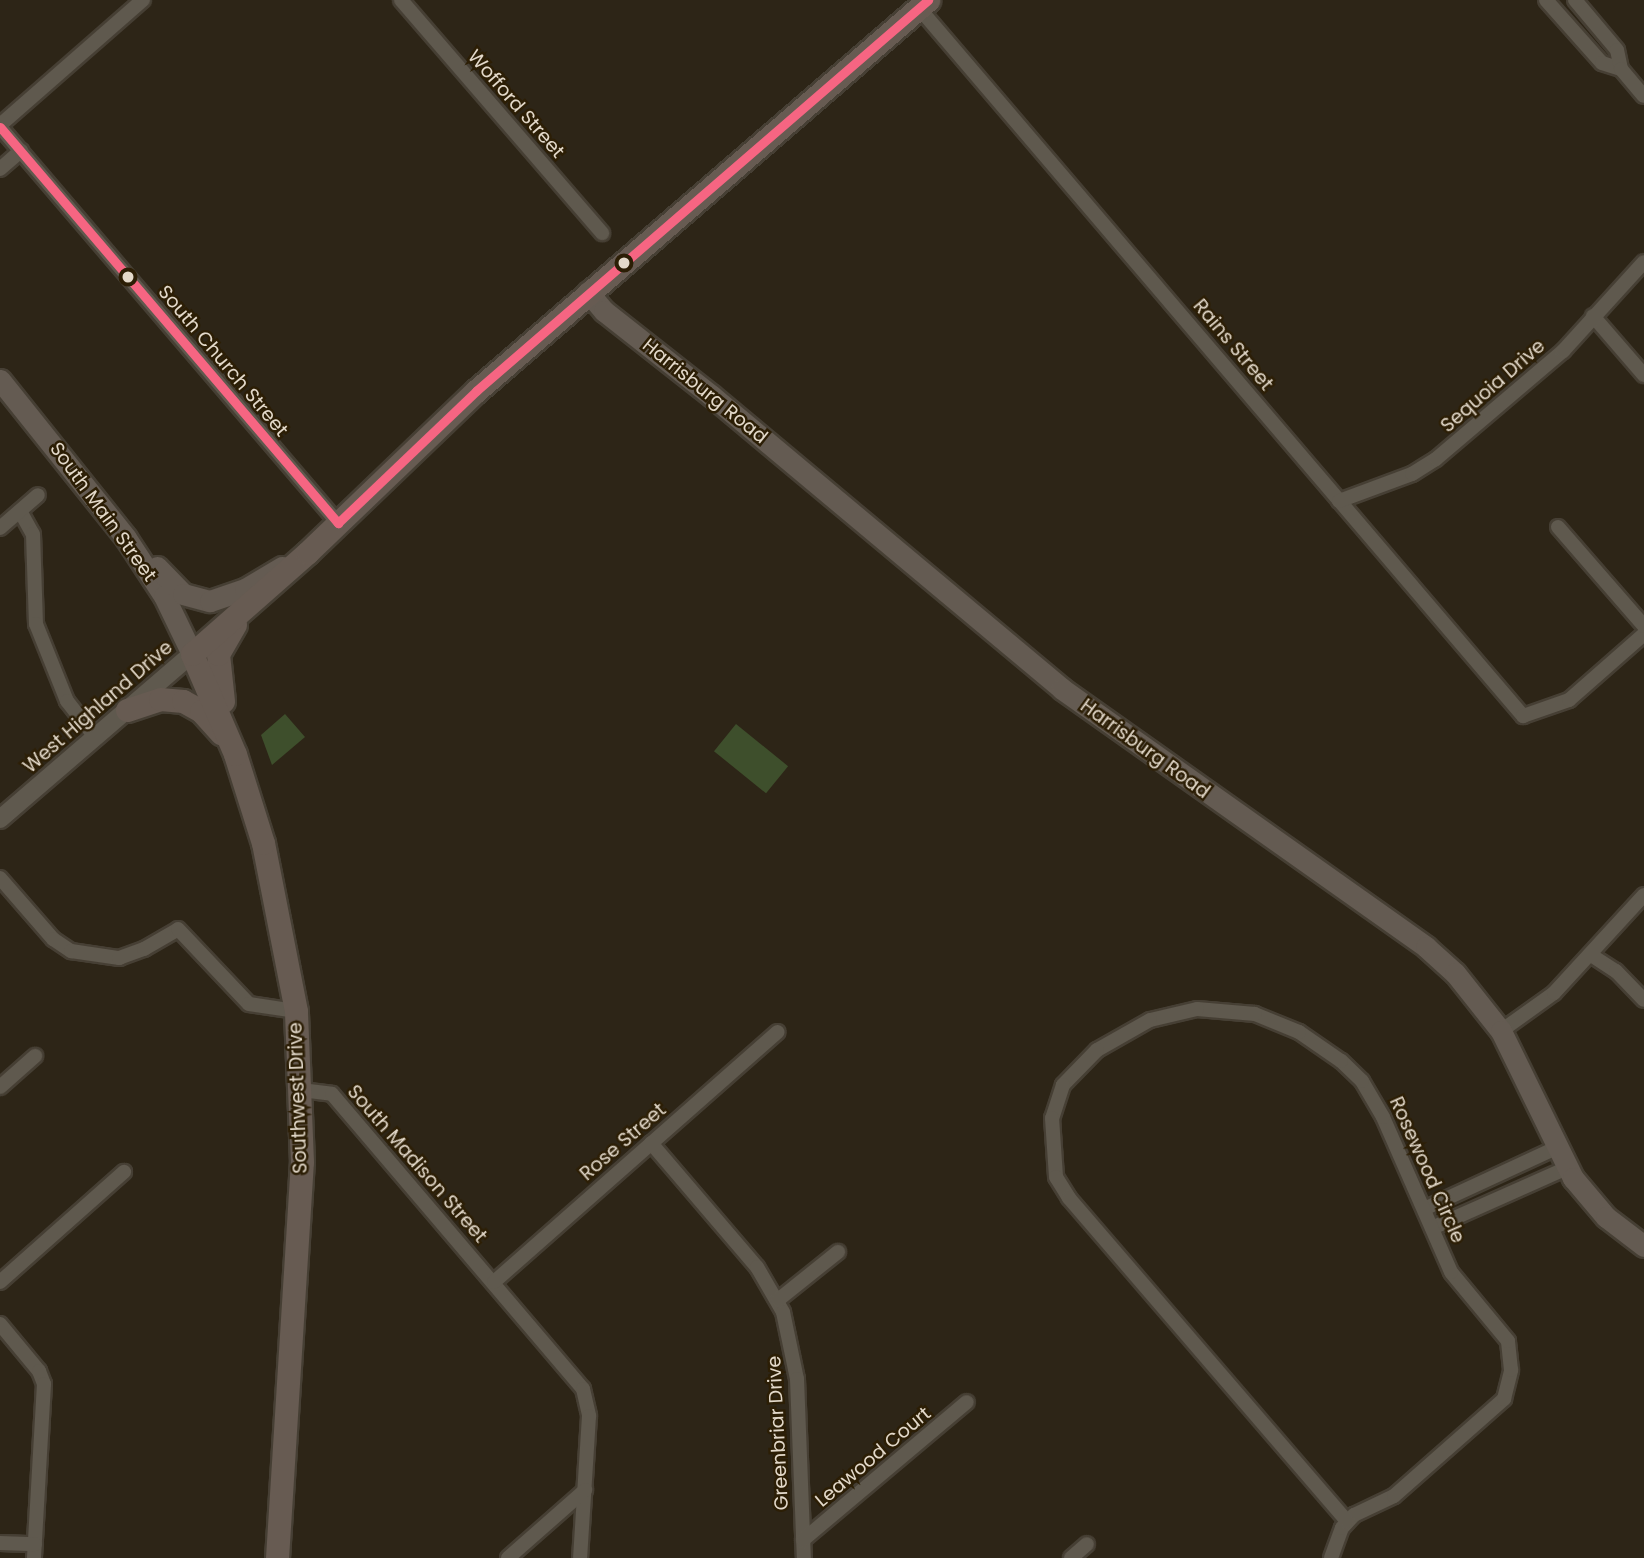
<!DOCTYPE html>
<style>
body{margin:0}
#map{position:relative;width:1644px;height:1558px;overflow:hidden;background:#2d2517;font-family:Poppins,sans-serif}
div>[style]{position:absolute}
.green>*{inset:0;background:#3e4f2c;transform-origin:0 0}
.roads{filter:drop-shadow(2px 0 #463f34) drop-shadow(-2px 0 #463f34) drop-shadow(0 2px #463f34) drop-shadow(0 -2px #463f34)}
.minor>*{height:14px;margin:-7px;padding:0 7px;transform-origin:7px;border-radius:7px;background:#5f594e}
.tertiary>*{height:18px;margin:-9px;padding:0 9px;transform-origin:9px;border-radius:9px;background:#5f594e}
.secondary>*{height:21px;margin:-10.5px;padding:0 10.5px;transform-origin:10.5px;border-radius:10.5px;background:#645b52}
.primary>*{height:23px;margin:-11.5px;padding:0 11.5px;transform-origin:11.5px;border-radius:11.5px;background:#675b52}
.bus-1>*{height:9px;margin:-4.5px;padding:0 4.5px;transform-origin:4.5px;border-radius:4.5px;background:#f66582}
.dots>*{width:19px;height:19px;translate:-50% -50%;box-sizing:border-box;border:4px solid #2c1e05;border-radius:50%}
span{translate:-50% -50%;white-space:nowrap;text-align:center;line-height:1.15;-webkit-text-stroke:5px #2c1e05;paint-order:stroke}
.street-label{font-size:19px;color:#e3d9ca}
</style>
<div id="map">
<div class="green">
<i style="clip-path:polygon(285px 714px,305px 737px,272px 765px,261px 735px)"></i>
<i style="left:736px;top:724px;width:67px;height:35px;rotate:39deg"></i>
</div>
<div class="roads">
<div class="minor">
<i style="left:401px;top:0;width:308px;rotate:49.2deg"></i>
<i style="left:1546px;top:0;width:84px;rotate:48.4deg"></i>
<i style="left:1602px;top:63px;width:20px;rotate:18deg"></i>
<i style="left:1575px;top:0;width:65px;rotate:50deg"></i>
<i style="left:1617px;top:50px;width:19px;rotate:78deg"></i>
<i style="left:1621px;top:69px;width:35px;rotate:50deg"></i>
<i style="left:919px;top:8px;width:931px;rotate:49.53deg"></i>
<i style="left:1523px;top:716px;width:49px;rotate:-19.2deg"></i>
<i style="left:1569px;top:700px;width:100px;rotate:-41.3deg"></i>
<i style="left:0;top:125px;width:190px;rotate:-41.2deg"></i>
<i style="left:0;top:127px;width:521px;rotate:49.52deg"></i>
<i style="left:0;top:169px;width:28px;rotate:-41deg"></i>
<i style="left:1593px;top:316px;width:78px;rotate:49.2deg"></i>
<i style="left:1339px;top:501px;width:78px;rotate:-20.3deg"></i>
<i style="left:1412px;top:474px;width:28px;rotate:-32deg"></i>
<i style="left:1436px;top:459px;width:167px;rotate:-40.4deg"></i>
<i style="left:1563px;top:351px;width:120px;rotate:-47.7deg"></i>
<i style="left:20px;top:511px;width:26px;rotate:61deg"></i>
<i style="left:33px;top:534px;width:90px;rotate:88.1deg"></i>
<i style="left:36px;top:624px;width:83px;rotate:68.1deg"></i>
<i style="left:67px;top:701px;width:46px;rotate:52.1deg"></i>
<i style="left:1558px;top:527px;width:131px;rotate:49deg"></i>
<i style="left:0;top:528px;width:50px;rotate:-41deg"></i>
<i style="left:0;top:878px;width:81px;rotate:49deg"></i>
<i style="left:53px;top:939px;width:22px;rotate:34deg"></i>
<i style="left:71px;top:951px;width:49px;rotate:8.3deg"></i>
<i style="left:119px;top:958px;width:27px;rotate:-20deg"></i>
<i style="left:144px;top:949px;width:39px;rotate:-30deg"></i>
<i style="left:178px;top:929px;width:103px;rotate:46.6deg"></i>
<i style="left:249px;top:1004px;width:48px;rotate:8.5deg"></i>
<i style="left:1591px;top:955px;width:30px;rotate:33deg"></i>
<i style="left:1616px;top:971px;width:40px;rotate:46deg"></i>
<i style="left:1501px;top:1031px;width:65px;rotate:-35.6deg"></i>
<i style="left:1554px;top:993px;width:133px;rotate:-47.4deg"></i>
<i style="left:0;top:1087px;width:47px;rotate:-41.5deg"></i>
<i style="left:301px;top:1090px;width:31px;rotate:7deg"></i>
<i style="left:332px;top:1094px;width:387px;rotate:49.6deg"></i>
<i style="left:583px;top:1389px;width:28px;rotate:77deg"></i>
<i style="left:589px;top:1416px;width:142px;rotate:93.6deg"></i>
<i style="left:651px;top:1143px;width:163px;rotate:49.5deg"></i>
<i style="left:757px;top:1267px;width:52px;rotate:60deg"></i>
<i style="left:783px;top:1312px;width:68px;rotate:78.2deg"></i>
<i style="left:797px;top:1379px;width:179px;rotate:87.8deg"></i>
<i style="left:1424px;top:1209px;width:145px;rotate:-24.8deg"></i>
<i style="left:1432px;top:1228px;width:148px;rotate:-24deg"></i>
<i style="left:0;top:1282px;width:166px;rotate:-41.6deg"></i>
<i style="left:494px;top:1282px;width:378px;rotate:-41.4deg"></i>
<i style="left:778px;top:1300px;width:77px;rotate:-38.7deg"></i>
<i style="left:0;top:1324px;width:61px;rotate:50.3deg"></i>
<i style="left:39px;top:1371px;width:14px;rotate:69deg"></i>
<i style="left:44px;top:1384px;width:174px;rotate:93.3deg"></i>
<i style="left:803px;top:1540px;width:214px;rotate:-40.1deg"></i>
<i style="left:0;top:1543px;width:35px;rotate:2deg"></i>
<i style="left:508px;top:1558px;width:103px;rotate:-41.4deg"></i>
<i style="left:1071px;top:1558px;width:21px;rotate:-41deg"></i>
<i style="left:1331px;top:1558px;width:32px;rotate:-70deg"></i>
<i style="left:1342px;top:1528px;width:18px;rotate:-47deg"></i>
<i style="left:1354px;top:1515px;width:44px;rotate:-25.4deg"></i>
<i style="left:1394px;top:1496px;width:147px;rotate:-41.4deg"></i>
<i style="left:1504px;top:1399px;width:30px;rotate:-76deg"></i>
<i style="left:1511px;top:1370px;width:29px;rotate:-96deg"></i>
<i style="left:1508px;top:1341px;width:89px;rotate:-129.6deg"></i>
<i style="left:1451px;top:1272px;width:169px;rotate:-113.7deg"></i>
<i style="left:1383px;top:1117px;width:42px;rotate:-120.3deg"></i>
<i style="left:1362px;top:1081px;width:29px;rotate:-136deg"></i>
<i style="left:1341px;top:1061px;width:51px;rotate:-145.4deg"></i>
<i style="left:1299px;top:1032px;width:48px;rotate:-157.8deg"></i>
<i style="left:1255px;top:1014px;width:58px;rotate:-175.1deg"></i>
<i style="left:1197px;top:1009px;width:48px;rotate:166.8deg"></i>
<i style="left:1150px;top:1020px;width:61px;rotate:150.5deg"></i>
<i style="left:1097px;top:1050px;width:49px;rotate:134.2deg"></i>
<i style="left:1063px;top:1085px;width:35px;rotate:108deg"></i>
<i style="left:1052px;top:1118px;width:59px;rotate:86.1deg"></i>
<i style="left:1056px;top:1177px;width:25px;rotate:58deg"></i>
<i style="left:1069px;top:1198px;width:426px;rotate:49.3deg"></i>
</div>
<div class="tertiary">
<i style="left:0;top:819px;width:253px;rotate:-40.7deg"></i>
</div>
<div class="secondary">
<i style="left:588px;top:292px;width:25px;rotate:50deg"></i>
<i style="left:604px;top:311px;width:137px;rotate:38.2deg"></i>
<i style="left:712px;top:396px;width:456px;rotate:39.9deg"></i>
<i style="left:1062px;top:689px;width:446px;rotate:35.3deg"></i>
<i style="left:1426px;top:947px;width:39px;rotate:42deg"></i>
<i style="left:1455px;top:973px;width:74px;rotate:51.6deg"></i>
<i style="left:1501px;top:1031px;width:164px;rotate:63.9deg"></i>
<i style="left:1573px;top:1178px;width:51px;rotate:49.8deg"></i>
<i style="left:1606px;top:1217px;width:48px;rotate:37.3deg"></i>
<i style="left:0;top:380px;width:202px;rotate:51.4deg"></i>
<i style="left:126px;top:538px;width:69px;rotate:56.8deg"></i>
<i style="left:164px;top:596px;width:64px;rotate:64.2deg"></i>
<i style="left:157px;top:567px;width:37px;rotate:46deg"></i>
<i style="left:183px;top:594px;width:28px;rotate:15deg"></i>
<i style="left:210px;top:601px;width:37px;rotate:-19deg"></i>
<i style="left:245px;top:589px;width:43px;rotate:-30.7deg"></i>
</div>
<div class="primary">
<i style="left:223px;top:701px;width:47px;rotate:-96.1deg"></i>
<i style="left:218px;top:654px;width:34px;rotate:-60deg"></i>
<i style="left:127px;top:710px;width:35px;rotate:-18deg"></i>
<i style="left:160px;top:699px;width:23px;rotate:5deg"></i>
<i style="left:183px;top:701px;width:21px;rotate:29deg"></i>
<i style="left:201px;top:711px;width:30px;rotate:48deg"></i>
<i style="left:277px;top:1558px;width:397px;rotate:-86.4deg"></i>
<i style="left:302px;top:1162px;width:151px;rotate:-92.3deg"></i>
<i style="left:296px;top:1011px;width:171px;rotate:-101.1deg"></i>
<i style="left:263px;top:843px;width:93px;rotate:-107.5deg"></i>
<i style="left:235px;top:754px;width:109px;rotate:-113.3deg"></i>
<i style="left:192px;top:654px;width:154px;rotate:-41.3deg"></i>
<i style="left:308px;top:552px;width:233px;rotate:-43.8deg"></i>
<i style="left:476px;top:391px;width:598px;rotate:-40.86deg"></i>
</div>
</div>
<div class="bus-1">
<i style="left:0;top:127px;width:521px;rotate:49.52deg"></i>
<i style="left:338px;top:523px;width:191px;rotate:-43.7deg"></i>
<i style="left:476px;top:391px;width:598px;rotate:-40.86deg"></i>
</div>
<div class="dots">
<i style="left:624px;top:263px;background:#e3d9ca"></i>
<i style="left:128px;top:277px;background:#e3d9ca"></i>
</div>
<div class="street-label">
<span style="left:516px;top:104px;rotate:49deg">Wofford Street</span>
<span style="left:1233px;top:345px;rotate:50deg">Rains Street</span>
<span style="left:223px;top:361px;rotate:50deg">South Church Street</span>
<span style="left:1493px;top:386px;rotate:-41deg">Sequoia Drive</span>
<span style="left:705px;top:391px;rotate:39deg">Harrisburg Road</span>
<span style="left:103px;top:512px;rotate:54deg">South Main Street</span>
<span style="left:98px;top:707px;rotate:-41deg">West Highland Drive</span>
<span style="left:1145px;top:749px;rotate:36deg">Harrisburg Road</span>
<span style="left:298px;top:1098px;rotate:-92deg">Southwest Drive</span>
<span style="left:623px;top:1142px;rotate:-41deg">Rose Street</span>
<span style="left:417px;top:1164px;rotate:49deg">South Madison Street</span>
<span style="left:1427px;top:1170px;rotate:66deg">Rosewood Circle</span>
<span style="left:778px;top:1433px;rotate:-93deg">Greenbriar Drive</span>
<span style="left:873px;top:1457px;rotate:-40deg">Leawood Court</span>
</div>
</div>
